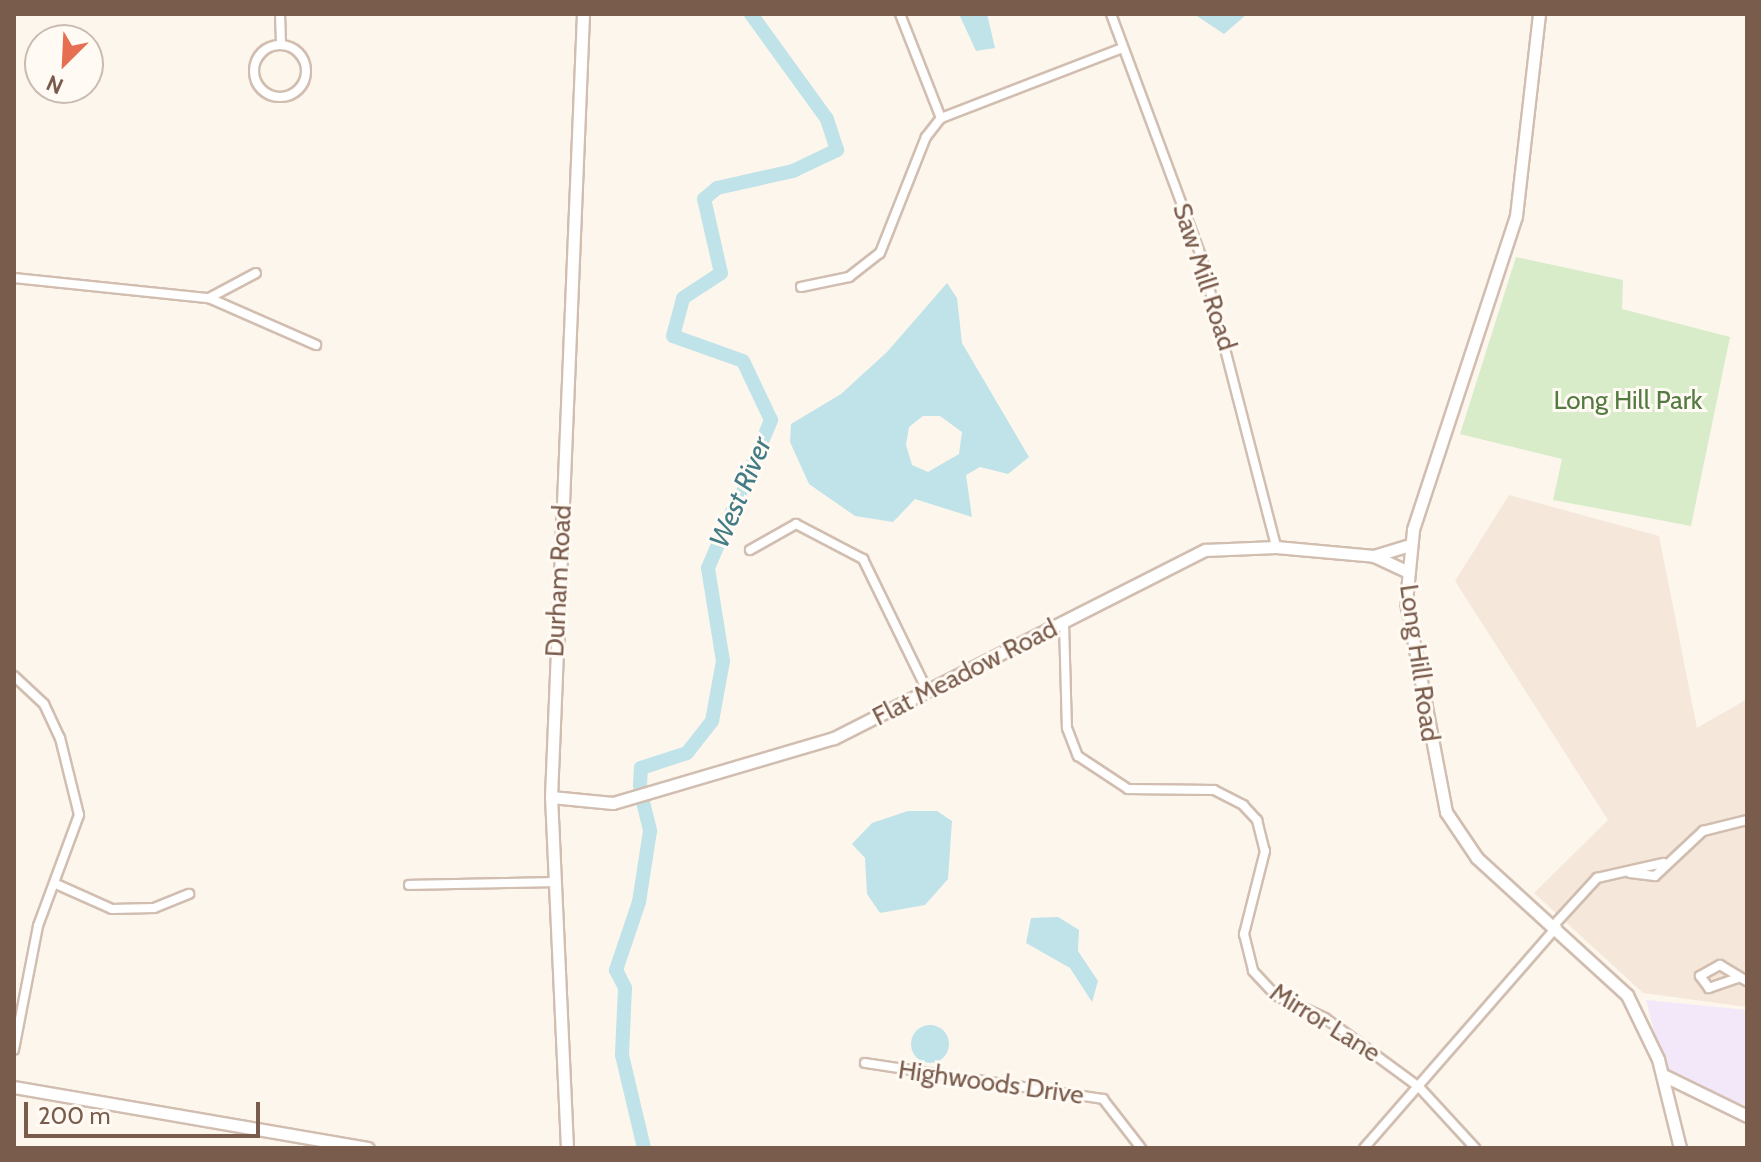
<!DOCTYPE html>
<style>
body{margin:0}
#map{position:relative;width:1761px;height:1162px;overflow:hidden;background:#fdf6ec;font-family:Cabin,sans-serif}
div>[style]{position:absolute}
.residential>*{inset:0;background:#f5e8da}
.education>*{inset:0;background:#f3e8fa}
.green>*{inset:0;background:#d8ecc9}
.water>*{inset:0;background:#bfe3e8}
.round{border-radius:50%}
.river>*{height:14px;margin:-7px;padding:0 7px;transform-origin:7px;border-radius:7px;background:#bfe3e8}
.roads{filter:drop-shadow(2px 0 #d1beb0) drop-shadow(-2px 0 #d1beb0) drop-shadow(0 2px #d1beb0) drop-shadow(0 -2px #d1beb0)}
.street>*{height:8px;margin:-4px;padding:0 4px;transform-origin:4px;border-radius:4px;background:#fff}
.street>.ring{margin:-4px;padding:0;box-sizing:content-box;background:none;border:8px solid #fff;border-radius:50%}
.secondary>*{height:11px;margin:-5.5px;padding:0 5.5px;transform-origin:5.5px;border-radius:5.5px;background:#fff}
span{translate:-50% -50%;white-space:nowrap;text-align:center;line-height:1.15;-webkit-text-stroke:6px #fffaf3;paint-order:stroke}
.street-label{font-size:26px;color:#7a5c4d}
.park-label{font-size:26px;color:#537a41}
.water-label{font-size:28px;color:#437c86;font-style:italic}
.frame{position:absolute;inset:0;border:16px solid #7a5c4d;pointer-events:none}
.north{position:absolute;left:24px;top:24px;width:80px;height:80px;box-sizing:border-box;background:#fffaf3;border:2px solid #cabbb1;border-radius:50%;rotate:204deg;font-size:22px;font-weight:700;line-height:32px;text-align:center;color:#7a5c4d}
.north::after{content:'';display:block;margin:auto;width:28px;height:36px;background:#e76f51;clip-path:polygon(50% 0,100% 100%,50% 72%,0 100%)}
.scale{position:absolute;left:24px;top:1102px;width:236px;height:36px;box-sizing:border-box;border:4px solid #7a5c4d;border-top:0;padding-left:10px;font-size:24px;line-height:28px;white-space:nowrap;color:#7a5c4d;-webkit-text-stroke:6px #fffaf3;paint-order:stroke}
</style>
<div id="map">
<div class="residential">
<i style="clip-path:polygon(1509px 495px,1659px 536px,1697px 728px,1747px 699px,1747px 1007px,1643px 993px,1534px 893px,1608px 820px,1455px 581px)"></i>
</div>
<div class="education">
<i style="clip-path:polygon(1646px 1000px,1747px 1010px,1747px 1106px,1666px 1078px)"></i>
</div>
<div class="green">
<i style="clip-path:polygon(1516px 257px,1623px 280px,1622px 309px,1730px 337px,1691px 526px,1553px 500px,1562px 459px,1460px 434px)"></i>
</div>
<div class="water">
<i style="clip-path:polygon(959px 14px,987px 14px,995px 48px,976px 51px)"></i>
<i style="clip-path:polygon(1194px 14px,1247px 14px,1224px 34px)"></i>
<i style="clip-path:polygon(evenodd,947px 283px,957px 298px,962px 343px,1029px 457px,1008px 474px,980px 467px,966px 475px,972px 517px,915px 499px,893px 522px,855px 516px,809px 484px,790px 442px,791px 424px,841px 394px,887px 352px,947px 283px,923px 416px,940px 416px,962px 432px,959px 454px,928px 472px,912px 465px,906px 445px,909px 427px,923px 416px)"></i>
<i style="clip-path:polygon(908px 811px,937px 811px,952px 821px,948px 879px,925px 905px,880px 913px,867px 894px,865px 858px,852px 844px,872px 823px)"></i>
<i style="clip-path:polygon(1058px 917px,1079px 930px,1078px 951px,1098px 981px,1092px 1002px,1070px 968px,1026px 943px,1031px 918px)"></i>
<i class="round" style="left:911px;top:1025px;width:38px;height:38px"></i>
</div>
<div class="river">
<i style="left:640px;top:786px;width:18px;rotate:-87deg"></i>
<i style="left:641px;top:768px;width:48px;rotate:-18.1deg"></i>
<i style="left:687px;top:753px;width:41px;rotate:-52deg"></i>
<i style="left:712px;top:721px;width:61px;rotate:-79.6deg"></i>
<i style="left:723px;top:661px;width:94px;rotate:-99.2deg"></i>
<i style="left:708px;top:568px;width:161px;rotate:-66.9deg"></i>
<i style="left:771px;top:420px;width:65px;rotate:-115.4deg"></i>
<i style="left:743px;top:361px;width:74px;rotate:-160.3deg"></i>
<i style="left:673px;top:336px;width:39px;rotate:-75deg"></i>
<i style="left:683px;top:298px;width:45px;rotate:-33.3deg"></i>
<i style="left:721px;top:273px;width:76px;rotate:-102.9deg"></i>
<i style="left:704px;top:199px;width:17px;rotate:-40deg"></i>
<i style="left:717px;top:188px;width:78px;rotate:-12.6deg"></i>
<i style="left:793px;top:171px;width:49px;rotate:-25.5deg"></i>
<i style="left:837px;top:150px;width:33px;rotate:-108deg"></i>
<i style="left:827px;top:119px;width:130px;rotate:-125.9deg"></i>
<i style="left:643px;top:802px;width:30px;rotate:76deg"></i>
<i style="left:650px;top:831px;width:72px;rotate:98.8deg"></i>
<i style="left:639px;top:902px;width:72px;rotate:108.7deg"></i>
<i style="left:616px;top:970px;width:20px;rotate:63deg"></i>
<i style="left:625px;top:988px;width:67px;rotate:92.6deg"></i>
<i style="left:622px;top:1055px;width:96px;rotate:76.7deg"></i>
</div>
<div class="roads">
<div class="street">
<i style="left:280px;top:14px;width:31px;rotate:88deg"></i>
<i style="left:900px;top:14px;width:112px;rotate:68.5deg"></i>
<i style="left:1111px;top:14px;width:258px;rotate:69.6deg"></i>
<i style="left:1201px;top:256px;width:301px;rotate:75.5deg"></i>
<i class="ring" style="left:254px;top:45px;width:44px;height:44px"></i>
<i style="left:14px;top:278px;width:196px;rotate:5.9deg"></i>
<i style="left:209px;top:298px;width:53px;rotate:-28deg"></i>
<i style="left:801px;top:287px;width:49px;rotate:-11.8deg"></i>
<i style="left:849px;top:277px;width:39px;rotate:-38deg"></i>
<i style="left:880px;top:253px;width:125px;rotate:-68.4deg"></i>
<i style="left:926px;top:137px;width:24px;rotate:-52deg"></i>
<i style="left:941px;top:118px;width:194px;rotate:-21.1deg"></i>
<i style="left:209px;top:298px;width:117px;rotate:23.7deg"></i>
<i style="left:750px;top:550px;width:53px;rotate:-29.5deg"></i>
<i style="left:796px;top:524px;width:76px;rotate:27.6deg"></i>
<i style="left:863px;top:559px;width:146px;rotate:64deg"></i>
<i style="left:1064px;top:623px;width:105px;rotate:88.4deg"></i>
<i style="left:1067px;top:728px;width:30px;rotate:69deg"></i>
<i style="left:1078px;top:756px;width:60px;rotate:33.4deg"></i>
<i style="left:1128px;top:789px;width:86px;rotate:0.7deg"></i>
<i style="left:1214px;top:790px;width:33px;rotate:27deg"></i>
<i style="left:1243px;top:805px;width:21px;rotate:47deg"></i>
<i style="left:1257px;top:820px;width:32px;rotate:76deg"></i>
<i style="left:1265px;top:851px;width:86px;rotate:104.2deg"></i>
<i style="left:1244px;top:934px;width:38px;rotate:76deg"></i>
<i style="left:1253px;top:971px;width:33px;rotate:47deg"></i>
<i style="left:1275px;top:995px;width:55px;rotate:24.7deg"></i>
<i style="left:1325px;top:1018px;width:117px;rotate:36.3deg"></i>
<i style="left:1419px;top:1087px;width:83px;rotate:47.4deg"></i>
<i style="left:14px;top:676px;width:41px;rotate:43deg"></i>
<i style="left:44px;top:704px;width:38px;rotate:65deg"></i>
<i style="left:60px;top:738px;width:79px;rotate:76.1deg"></i>
<i style="left:79px;top:815px;width:118px;rotate:110.3deg"></i>
<i style="left:38px;top:926px;width:126px;rotate:101deg"></i>
<i style="left:1630px;top:873px;width:25px;rotate:7deg"></i>
<i style="left:1655px;top:876px;width:66px;rotate:-43.2deg"></i>
<i style="left:1703px;top:831px;width:45px;rotate:-14deg"></i>
<i style="left:56px;top:884px;width:61px;rotate:24.1deg"></i>
<i style="left:112px;top:909px;width:42px;rotate:-1.4deg"></i>
<i style="left:154px;top:908px;width:38px;rotate:-22deg"></i>
<i style="left:409px;top:885px;width:145px;rotate:-1.2deg"></i>
<i style="left:1554px;top:925px;width:64px;rotate:-47.5deg"></i>
<i style="left:1597px;top:878px;width:68px;rotate:-12.8deg"></i>
<i style="left:1738px;top:978px;width:31px;rotate:161deg"></i>
<i style="left:1709px;top:988px;width:15px;rotate:-127deg"></i>
<i style="left:1700px;top:976px;width:23px;rotate:-29deg"></i>
<i style="left:1720px;top:965px;width:31px;rotate:31deg"></i>
<i style="left:865px;top:1063px;width:241px;rotate:8.6deg"></i>
<i style="left:1103px;top:1099px;width:62px;rotate:52.2deg"></i>
<i style="left:1364px;top:1148px;width:293px;rotate:-48.9deg"></i>
</div>
<div class="secondary">
<i style="left:1539px;top:14px;width:203px;rotate:96.5deg"></i>
<i style="left:1516px;top:216px;width:330px;rotate:108.2deg"></i>
<i style="left:1413px;top:530px;width:72px;rotate:95.6deg"></i>
<i style="left:1406px;top:602px;width:214px;rotate:79.2deg"></i>
<i style="left:1446px;top:812px;width:55px;rotate:56deg"></i>
<i style="left:1477px;top:858px;width:203px;rotate:42.4deg"></i>
<i style="left:1627px;top:995px;width:71px;rotate:64.2deg"></i>
<i style="left:1658px;top:1059px;width:92px;rotate:76.1deg"></i>
<i style="left:1374px;top:556px;width:37px;rotate:-17deg"></i>
<i style="left:551px;top:797px;width:62px;rotate:5.5deg"></i>
<i style="left:613px;top:803px;width:230px;rotate:-16.4deg"></i>
<i style="left:834px;top:738px;width:416px;rotate:-26.9deg"></i>
<i style="left:1205px;top:550px;width:71px;rotate:-2.4deg"></i>
<i style="left:1276px;top:547px;width:98px;rotate:5.2deg"></i>
<i style="left:1374px;top:556px;width:35px;rotate:25deg"></i>
<i style="left:1663px;top:1075px;width:93px;rotate:26deg"></i>
<i style="left:14px;top:1087px;width:359px;rotate:9.8deg"></i>
<i style="left:567px;top:1148px;width:351px;rotate:-92.6deg"></i>
<i style="left:551px;top:797px;width:784px;rotate:-87.66deg"></i>
</div>
</div>
<div class="street-label">
<span style="left:1204px;top:277px;rotate:72deg">Saw Mill Road</span>
<span style="left:559px;top:581px;rotate:-87deg">Durham Road</span>
<span style="left:1419px;top:663px;rotate:82deg">Long Hill Road</span>
<span style="left:965px;top:673px;rotate:-27deg">Flat Meadow Road</span>
<span style="left:1325px;top:1023px;rotate:32deg">Mirror Lane</span>
<span style="left:991px;top:1083px;rotate:8deg">Highwoods Drive</span>
</div>
<div class="park-label">
<span style="left:1628px;top:401px">Long Hill Park</span>
</div>
<div class="water-label">
<span style="left:740px;top:492px;rotate:-67deg">West River</span>
</div>
<div class="frame"></div>
<div class="north">N</div>
<div class="scale">200 m</div>
</div>
